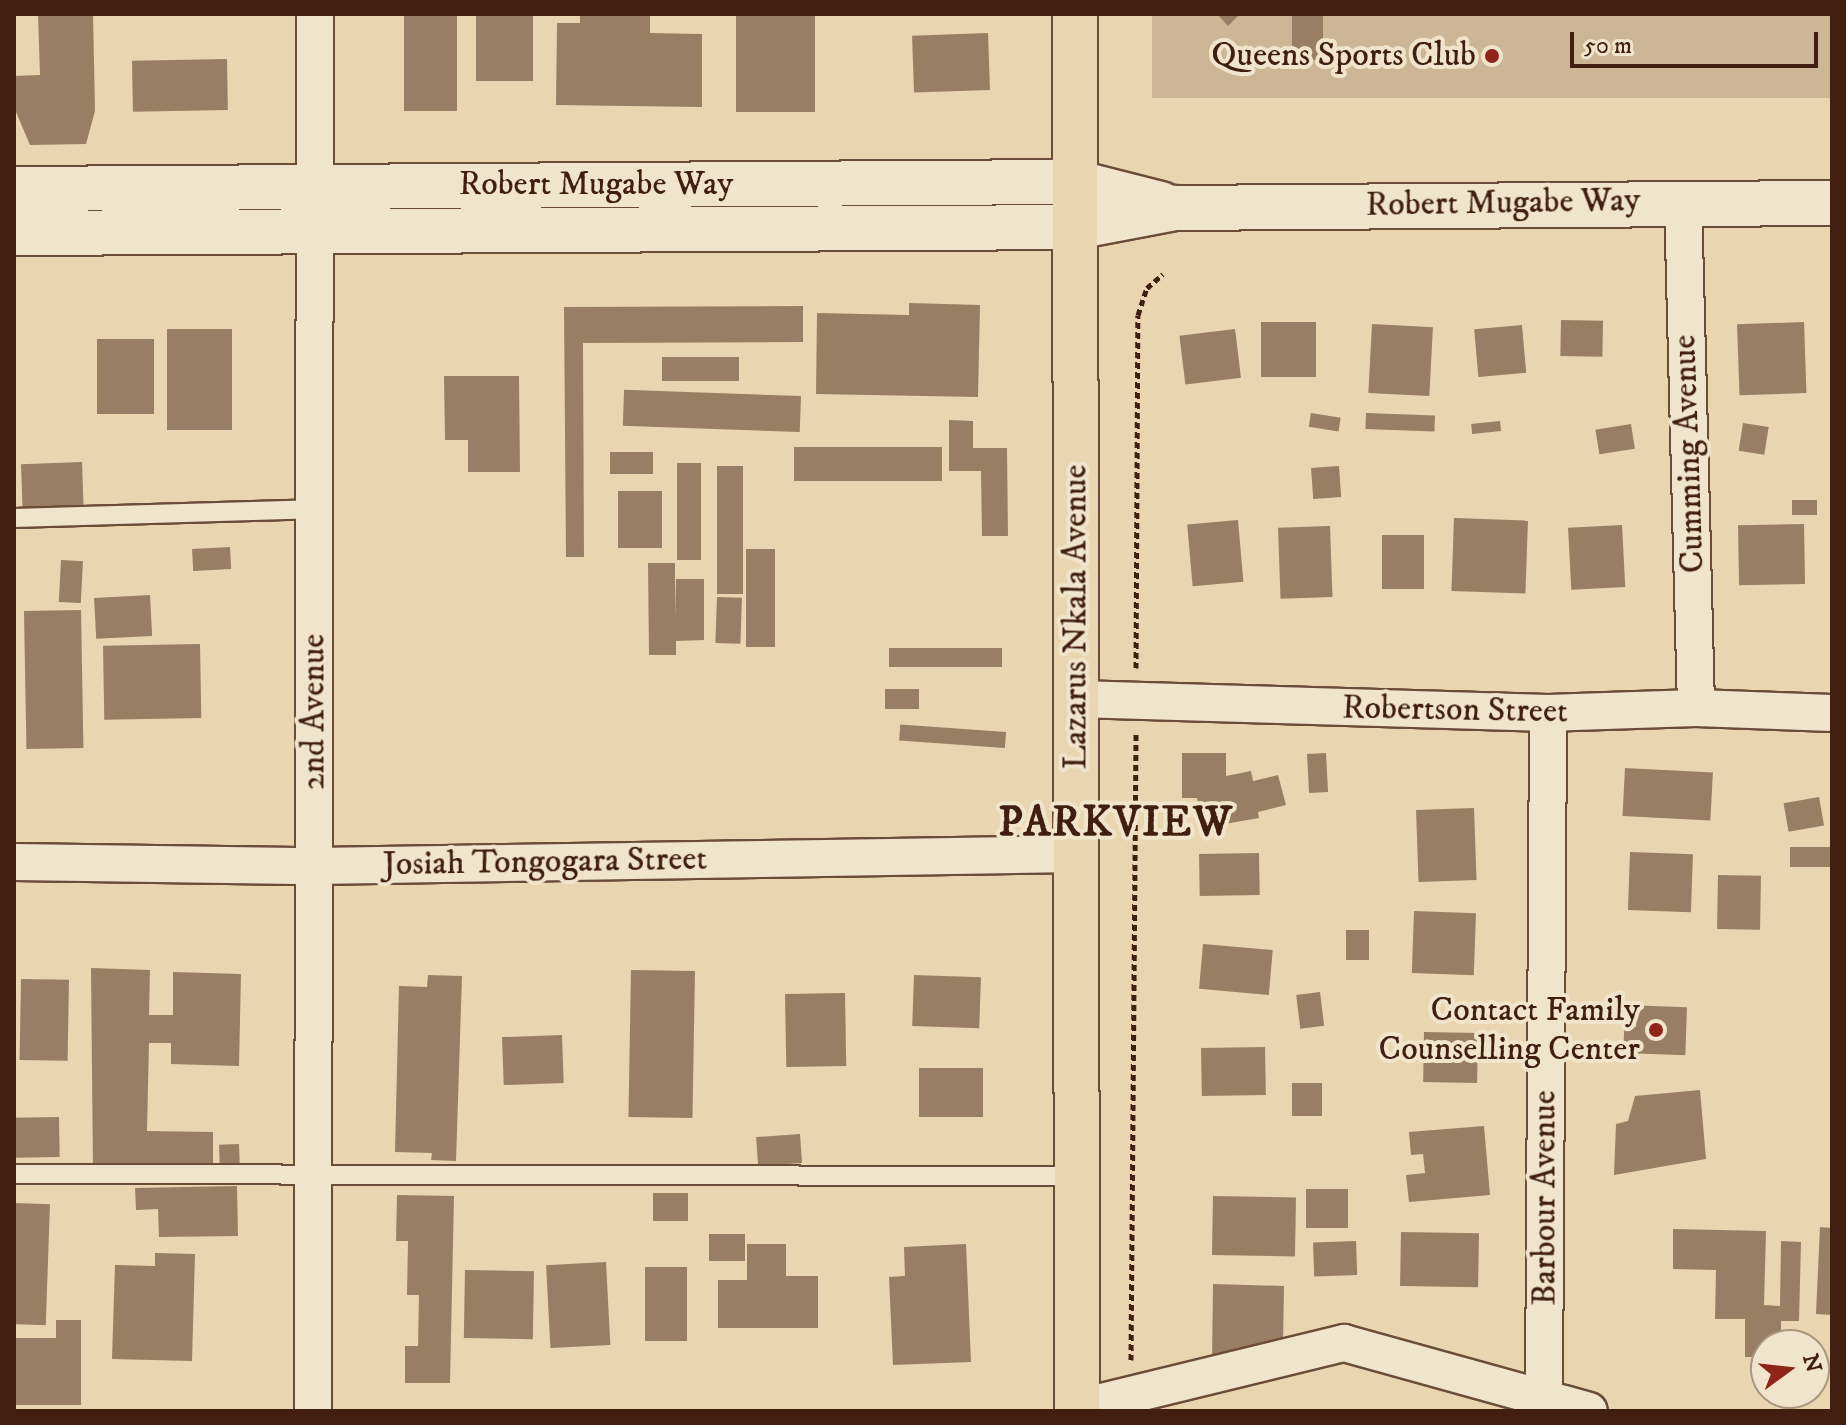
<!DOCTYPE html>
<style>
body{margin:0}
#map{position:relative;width:1846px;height:1425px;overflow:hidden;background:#e9d5b0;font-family:"IM FELL DW Pica",serif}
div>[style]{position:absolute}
.green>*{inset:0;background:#ccb695;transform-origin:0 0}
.building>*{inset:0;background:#987e64;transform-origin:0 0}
.path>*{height:5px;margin-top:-2.5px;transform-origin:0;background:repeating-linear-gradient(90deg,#401f11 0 6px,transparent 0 10px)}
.roads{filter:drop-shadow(2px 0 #6a4c39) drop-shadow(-2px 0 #6a4c39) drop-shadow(0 2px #6a4c39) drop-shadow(0 -2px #6a4c39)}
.service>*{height:18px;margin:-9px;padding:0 9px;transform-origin:9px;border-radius:9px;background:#f1e4cc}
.minor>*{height:36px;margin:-18px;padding:0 18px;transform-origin:18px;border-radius:18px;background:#f1e4cc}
.secondary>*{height:44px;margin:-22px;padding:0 22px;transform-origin:22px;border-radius:22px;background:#f1e4cc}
.trunk>*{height:44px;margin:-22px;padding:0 22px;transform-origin:22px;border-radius:22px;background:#e9d5b0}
.dots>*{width:22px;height:22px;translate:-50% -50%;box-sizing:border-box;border:4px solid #f1e4cc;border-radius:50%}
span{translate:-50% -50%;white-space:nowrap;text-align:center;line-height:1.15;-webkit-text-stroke:8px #f1e4cc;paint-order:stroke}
.poi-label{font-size:34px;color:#401f11}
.right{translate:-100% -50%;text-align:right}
.street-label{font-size:34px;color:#401f11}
.district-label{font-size:42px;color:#401f11;font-weight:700;letter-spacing:2px}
.frame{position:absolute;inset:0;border:16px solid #401f11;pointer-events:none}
.north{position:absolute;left:1750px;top:1329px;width:80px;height:80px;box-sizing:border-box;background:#f1e4cc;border:2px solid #aa9581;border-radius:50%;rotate:75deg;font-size:22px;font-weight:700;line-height:32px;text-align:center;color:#401f11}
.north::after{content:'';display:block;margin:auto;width:28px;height:36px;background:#8f2418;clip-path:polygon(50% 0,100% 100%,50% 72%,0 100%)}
.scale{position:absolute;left:1570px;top:32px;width:248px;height:36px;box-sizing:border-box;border:4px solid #401f11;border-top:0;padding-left:10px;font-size:24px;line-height:28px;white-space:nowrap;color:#401f11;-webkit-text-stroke:6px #f1e4cc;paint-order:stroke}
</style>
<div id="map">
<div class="green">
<i style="left:1152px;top:14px;width:680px;height:84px"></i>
</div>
<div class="building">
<i style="clip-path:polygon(38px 14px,93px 14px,95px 111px,86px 144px,30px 145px,16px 112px,14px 76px,40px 75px)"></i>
<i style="left:404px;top:14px;width:53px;height:97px"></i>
<i style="left:476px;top:14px;width:57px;height:67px"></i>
<i style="clip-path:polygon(580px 14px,650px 14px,650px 33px,702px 34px,702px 107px,556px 105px,557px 23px,580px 23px)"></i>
<i style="left:736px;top:14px;width:79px;height:98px"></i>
<i style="clip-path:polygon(1217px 14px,1240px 14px,1228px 26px)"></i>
<i style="left:1292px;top:14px;width:31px;height:46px"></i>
<i style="left:988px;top:33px;width:57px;height:76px;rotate:88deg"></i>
<i style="left:227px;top:59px;width:51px;height:95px;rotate:89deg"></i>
<i style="clip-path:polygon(909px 303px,980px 305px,978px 397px,816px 394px,817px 313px,909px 315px)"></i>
<i style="clip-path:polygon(803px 306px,803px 342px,583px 343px,584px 557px,566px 557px,564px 307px)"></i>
<i style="left:1561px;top:320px;width:42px;height:36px;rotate:1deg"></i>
<i style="left:1261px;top:322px;width:55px;height:55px"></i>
<i style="left:1804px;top:322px;width:71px;height:67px;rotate:88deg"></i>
<i style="left:1372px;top:324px;width:61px;height:69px;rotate:3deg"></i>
<i style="left:1522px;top:325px;width:48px;height:48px;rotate:85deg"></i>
<i style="left:167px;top:329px;width:65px;height:101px"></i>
<i style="left:1235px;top:329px;width:49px;height:56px;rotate:83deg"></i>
<i style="left:97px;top:339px;width:57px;height:75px"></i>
<i style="left:739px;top:357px;width:24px;height:77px;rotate:90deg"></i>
<i style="clip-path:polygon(444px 376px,519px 376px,520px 472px,468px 472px,468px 440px,445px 440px)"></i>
<i style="left:801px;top:396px;width:36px;height:177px;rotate:92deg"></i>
<i style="left:1311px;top:413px;width:30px;height:14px;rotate:9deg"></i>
<i style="left:1366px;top:413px;width:69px;height:16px;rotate:2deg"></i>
<i style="clip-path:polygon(949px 420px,973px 421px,973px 448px,1007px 448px,1008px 536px,982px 536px,981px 471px,949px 471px)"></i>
<i style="left:1500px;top:421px;width:10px;height:29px;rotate:84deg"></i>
<i style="left:1743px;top:423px;width:26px;height:28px;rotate:9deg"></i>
<i style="left:1631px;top:424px;width:25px;height:36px;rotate:81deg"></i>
<i style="left:942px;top:447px;width:34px;height:148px;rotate:90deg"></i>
<i style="left:610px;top:452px;width:43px;height:22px"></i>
<i style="left:82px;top:462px;width:48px;height:61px;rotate:88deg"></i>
<i style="left:677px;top:463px;width:24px;height:97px"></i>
<i style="left:743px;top:466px;width:128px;height:26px;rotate:90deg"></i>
<i style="left:1339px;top:466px;width:31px;height:28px;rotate:86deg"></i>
<i style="left:662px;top:491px;width:57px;height:44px;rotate:90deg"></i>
<i style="left:1817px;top:500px;width:15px;height:25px;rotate:90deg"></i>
<i style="left:1454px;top:518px;width:74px;height:73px;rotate:2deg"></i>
<i style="left:1238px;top:520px;width:62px;height:51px;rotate:85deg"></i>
<i style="left:1804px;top:524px;width:60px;height:66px;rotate:89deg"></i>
<i style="left:1622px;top:525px;width:62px;height:54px;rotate:87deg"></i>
<i style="left:1330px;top:526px;width:71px;height:52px;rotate:88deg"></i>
<i style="left:1382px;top:535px;width:42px;height:54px"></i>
<i style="left:230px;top:547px;width:22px;height:38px;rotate:87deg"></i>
<i style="left:746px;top:549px;width:29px;height:98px"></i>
<i style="left:61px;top:560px;width:22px;height:42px;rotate:3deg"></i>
<i style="clip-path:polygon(648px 563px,675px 563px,675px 616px,676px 579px,704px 579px,704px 640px,676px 641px,676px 655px,649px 655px)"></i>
<i style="left:150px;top:595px;width:41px;height:56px;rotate:87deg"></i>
<i style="left:717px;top:597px;width:25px;height:46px;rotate:2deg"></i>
<i style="left:81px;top:610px;width:138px;height:57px;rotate:89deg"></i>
<i style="left:200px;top:644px;width:74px;height:97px;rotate:89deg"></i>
<i style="left:889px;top:648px;width:113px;height:19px"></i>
<i style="left:885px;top:689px;width:34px;height:20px"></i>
<i style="left:1006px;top:732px;width:16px;height:106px;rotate:94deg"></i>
<i style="clip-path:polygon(1182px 753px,1226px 753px,1226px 776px,1251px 771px,1253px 781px,1278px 775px,1286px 805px,1258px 812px,1259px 818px,1202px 828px,1197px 798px,1182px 798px)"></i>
<i style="left:1326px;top:753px;width:39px;height:19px;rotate:87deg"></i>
<i style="left:1625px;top:768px;width:88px;height:48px;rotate:3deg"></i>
<i style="left:1819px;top:797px;width:29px;height:36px;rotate:80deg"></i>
<i style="left:1474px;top:808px;width:72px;height:58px;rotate:88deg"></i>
<i style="left:1832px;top:847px;width:20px;height:42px;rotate:90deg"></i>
<i style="left:1630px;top:852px;width:63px;height:58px;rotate:2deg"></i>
<i style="left:1259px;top:853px;width:42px;height:60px;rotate:89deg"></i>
<i style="left:1718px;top:875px;width:43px;height:54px;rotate:1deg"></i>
<i style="left:1414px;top:911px;width:62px;height:62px;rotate:2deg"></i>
<i style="left:1346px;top:930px;width:23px;height:30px"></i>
<i style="left:1203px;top:944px;width:70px;height:45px;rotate:5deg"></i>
<i style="clip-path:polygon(91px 968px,150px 970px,149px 1015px,173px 1015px,173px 972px,241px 974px,239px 1066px,171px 1064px,171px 1043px,149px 1043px,147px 1131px,213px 1132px,213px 1174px,93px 1173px)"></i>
<i style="left:631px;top:970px;width:64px;height:147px;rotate:1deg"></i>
<i style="clip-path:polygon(428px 975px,462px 976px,456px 1161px,431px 1160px,432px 1153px,395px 1152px,399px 986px,427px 987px)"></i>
<i style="left:914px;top:975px;width:67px;height:51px;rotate:2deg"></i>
<i style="left:21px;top:979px;width:48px;height:81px;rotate:1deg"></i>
<i style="left:1320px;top:992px;width:34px;height:24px;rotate:83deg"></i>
<i style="left:845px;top:993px;width:73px;height:60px;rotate:89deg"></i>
<i style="left:1625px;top:1005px;width:62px;height:48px;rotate:2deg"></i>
<i style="left:1424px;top:1032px;width:54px;height:50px;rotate:1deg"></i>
<i style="left:562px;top:1035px;width:48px;height:60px;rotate:88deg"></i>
<i style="left:1265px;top:1047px;width:48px;height:64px;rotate:89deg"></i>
<i style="left:919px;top:1068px;width:64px;height:49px"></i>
<i style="left:1292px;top:1083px;width:30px;height:33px"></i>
<i style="clip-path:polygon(1700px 1090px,1706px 1159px,1614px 1175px,1616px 1124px,1628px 1121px,1635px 1096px)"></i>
<i style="left:59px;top:1117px;width:40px;height:45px;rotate:89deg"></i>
<i style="clip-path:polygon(1484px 1126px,1490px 1195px,1409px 1202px,1406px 1175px,1425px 1173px,1423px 1154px,1411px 1155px,1409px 1132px)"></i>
<i style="left:800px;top:1134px;width:29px;height:44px;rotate:86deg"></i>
<i style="left:239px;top:1144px;width:28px;height:20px;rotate:88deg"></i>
<i style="clip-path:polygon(237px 1186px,238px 1236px,159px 1237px,158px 1209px,136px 1210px,135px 1188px)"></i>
<i style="left:1306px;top:1189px;width:42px;height:39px"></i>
<i style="left:653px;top:1193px;width:35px;height:28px"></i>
<i style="clip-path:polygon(397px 1195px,454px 1196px,450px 1383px,405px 1383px,405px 1346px,418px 1346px,419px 1295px,407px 1295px,408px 1241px,396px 1241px)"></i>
<i style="left:1213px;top:1196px;width:83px;height:59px;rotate:1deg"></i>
<i style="left:14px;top:1203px;width:36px;height:121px;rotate:2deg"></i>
<i style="clip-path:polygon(1820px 1227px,1832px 1228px,1832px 1315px,1816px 1314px)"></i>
<i style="clip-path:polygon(1673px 1229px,1766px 1231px,1764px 1305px,1780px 1306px,1781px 1241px,1801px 1242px,1799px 1321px,1781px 1321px,1781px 1345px,1766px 1345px,1766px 1357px,1745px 1357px,1745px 1319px,1715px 1319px,1716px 1270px,1673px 1269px)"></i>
<i style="left:1401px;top:1232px;width:78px;height:54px;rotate:1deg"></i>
<i style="left:709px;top:1234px;width:36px;height:27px"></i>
<i style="left:1356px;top:1241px;width:34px;height:43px;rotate:88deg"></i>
<i style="clip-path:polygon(747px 1244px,786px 1244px,786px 1276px,818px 1276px,818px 1328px,718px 1328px,718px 1280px,747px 1280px)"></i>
<i style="clip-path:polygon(966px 1244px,971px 1362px,893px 1365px,889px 1277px,905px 1276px,904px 1247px)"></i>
<i style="clip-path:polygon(155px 1253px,195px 1254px,192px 1361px,112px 1359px,115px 1265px,155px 1266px)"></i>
<i style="left:606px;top:1262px;width:83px;height:60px;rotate:87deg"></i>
<i style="left:645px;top:1267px;width:42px;height:74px"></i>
<i style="left:465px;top:1270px;width:69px;height:68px;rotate:1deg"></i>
<i style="clip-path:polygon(1213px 1284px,1284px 1286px,1283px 1345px,1248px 1345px,1248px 1362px,1212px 1361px)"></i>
<i style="clip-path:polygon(56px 1320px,81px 1320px,81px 1405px,14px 1405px,14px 1338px,56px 1338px)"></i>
</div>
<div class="path">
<i style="left:1136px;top:668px;width:353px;rotate:-89.7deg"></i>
<i style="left:1138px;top:315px;width:28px;rotate:-72deg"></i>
<i style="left:1147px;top:288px;width:21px;rotate:-41deg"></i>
<i style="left:1131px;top:1360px;width:626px;rotate:-89.54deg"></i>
</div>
<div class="roads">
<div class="service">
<i style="left:14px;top:518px;width:298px;rotate:-1.7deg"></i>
<i style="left:14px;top:1174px;width:1064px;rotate:0.11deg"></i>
</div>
<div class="minor">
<i style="left:1683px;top:200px;width:508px;rotate:88.53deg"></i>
<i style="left:1077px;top:699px;width:471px;rotate:1.7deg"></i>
<i style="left:1548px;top:713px;width:148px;rotate:-1.9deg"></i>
<i style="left:1696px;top:708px;width:136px;rotate:2.1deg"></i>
<i style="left:14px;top:862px;width:301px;rotate:0.8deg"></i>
<i style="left:315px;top:866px;width:760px;rotate:-0.9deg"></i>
<i style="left:1544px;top:1395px;width:682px;rotate:-89.66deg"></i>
<i style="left:1077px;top:1408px;width:275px;rotate:-13.7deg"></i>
<i style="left:1344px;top:1343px;width:254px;rotate:15.5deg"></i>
<i style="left:313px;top:1411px;width:1397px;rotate:-89.92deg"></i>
</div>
<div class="secondary">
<i style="left:14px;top:189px;width:1060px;rotate:-0.38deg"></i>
<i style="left:1074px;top:182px;width:90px;rotate:14.2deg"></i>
<i style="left:14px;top:233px;width:1061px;rotate:-0.32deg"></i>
<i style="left:1075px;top:227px;width:102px;rotate:-10.8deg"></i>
<i style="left:1175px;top:208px;width:657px;rotate:-0.44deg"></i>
</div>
<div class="trunk">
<i style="left:1075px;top:14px;width:1397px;rotate:89.92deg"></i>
</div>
</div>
<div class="dots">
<i style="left:1492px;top:56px;background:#8f2418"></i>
<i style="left:1656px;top:1030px;background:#8f2418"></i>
</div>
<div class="poi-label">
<span class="right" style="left:1476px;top:56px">Queens Sports Club</span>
<span class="right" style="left:1640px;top:1030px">Contact Family<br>Counselling Center</span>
</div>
<div class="street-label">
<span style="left:596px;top:185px">Robert Mugabe Way</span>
<span style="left:1503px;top:203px;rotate:-1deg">Robert Mugabe Way</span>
<span style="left:1689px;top:454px;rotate:-92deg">Cumming Avenue</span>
<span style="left:1076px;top:617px;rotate:-90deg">Lazarus Nkala Avenue</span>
<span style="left:1455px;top:710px;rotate:1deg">Robertson Street</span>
<span style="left:314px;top:712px;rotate:-90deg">2nd Avenue</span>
<span style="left:545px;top:862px;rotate:-1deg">Josiah Tongogara Street</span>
<span style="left:1545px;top:1198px;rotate:-90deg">Barbour Avenue</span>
</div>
<div class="district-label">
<span style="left:1116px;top:823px">PARKVIEW</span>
</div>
<div class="frame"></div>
<div class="north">N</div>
<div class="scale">50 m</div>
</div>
